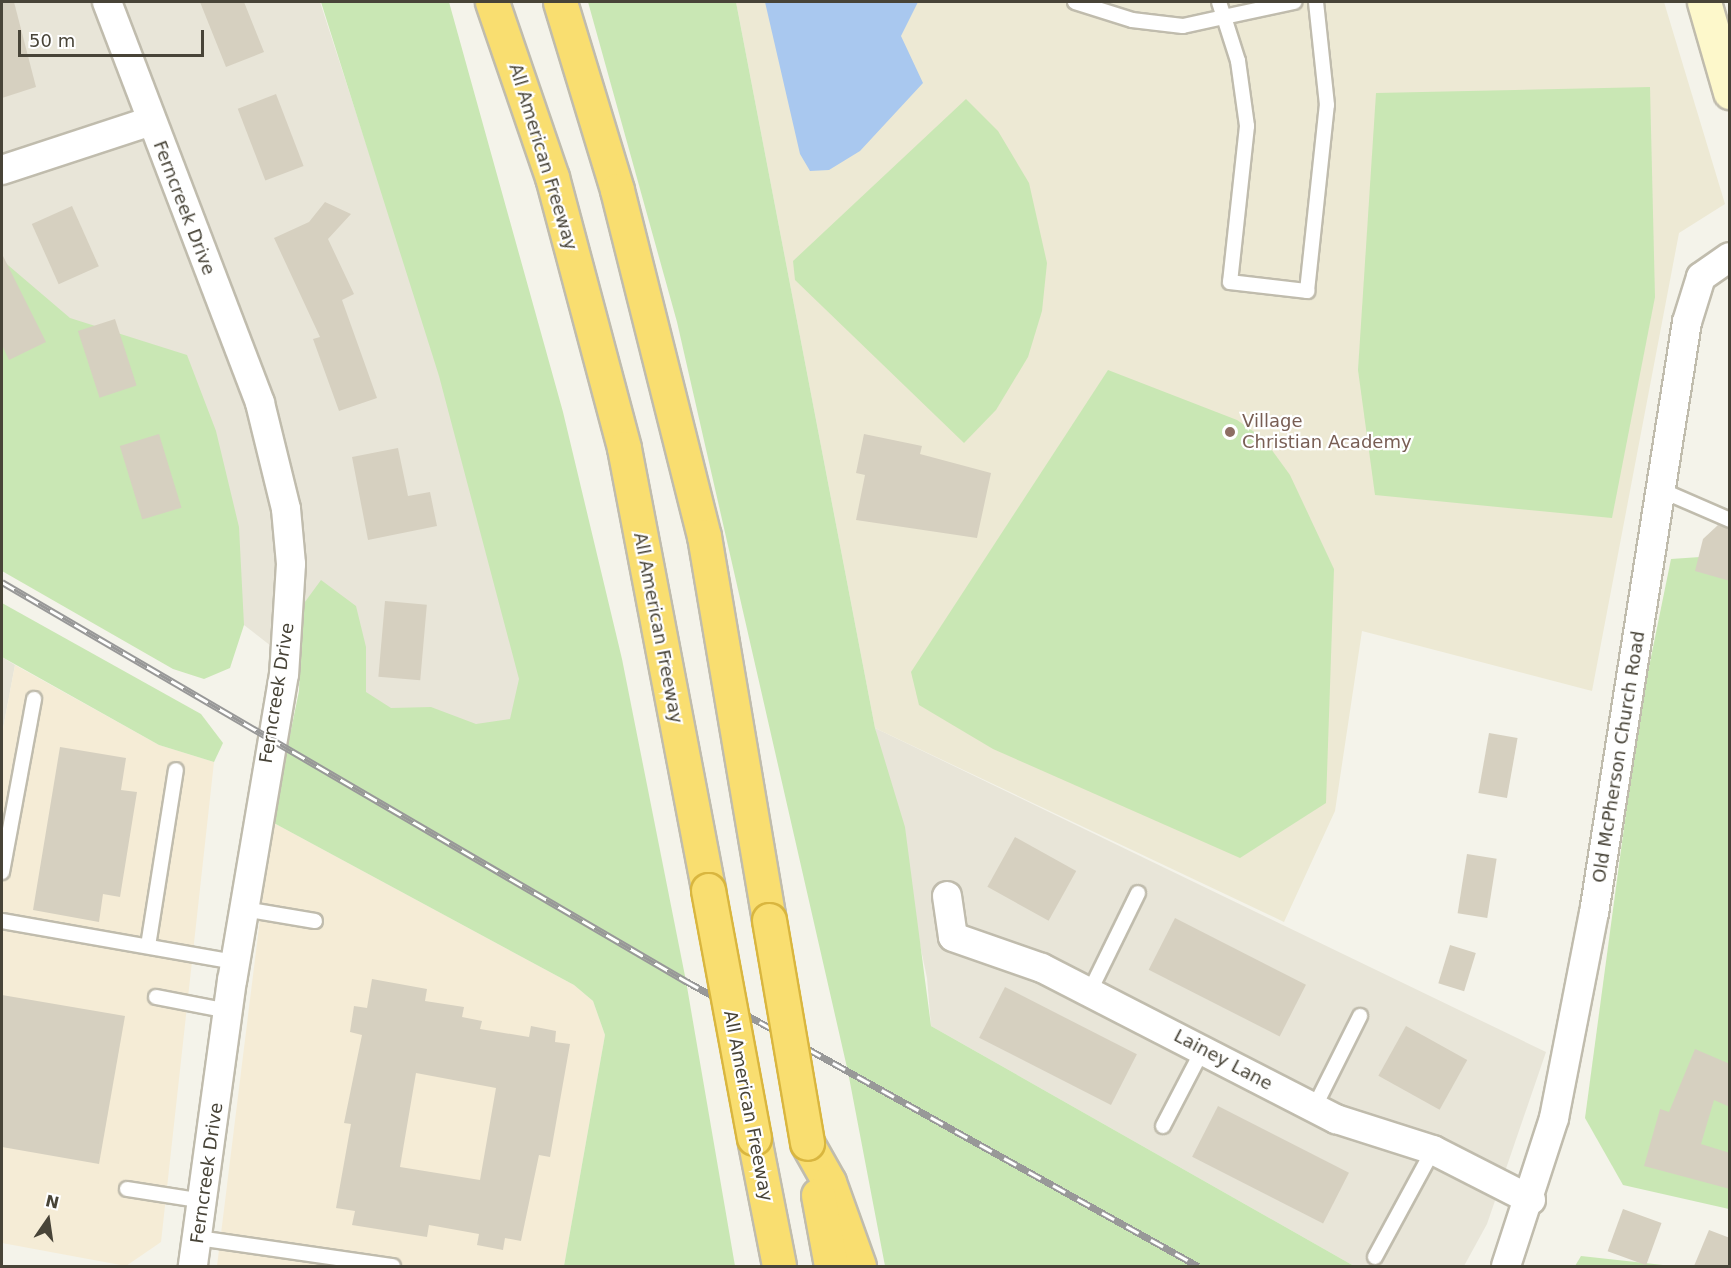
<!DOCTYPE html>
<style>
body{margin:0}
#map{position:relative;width:1731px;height:1268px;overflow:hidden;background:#f4f3ea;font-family:"DejaVu Sans",sans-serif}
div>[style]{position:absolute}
.residential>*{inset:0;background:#e8e5d8}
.commercial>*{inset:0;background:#f5ecd6}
.education>*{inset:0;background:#ede9d4}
.green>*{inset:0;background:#c9e7b4}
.water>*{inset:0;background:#a9c8ef}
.building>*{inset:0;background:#d6d0c0;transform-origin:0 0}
.roads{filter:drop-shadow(2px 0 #c0bcad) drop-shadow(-2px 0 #c0bcad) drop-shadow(0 2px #c0bcad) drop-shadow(0 -2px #c0bcad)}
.service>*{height:14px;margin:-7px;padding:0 7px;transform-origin:7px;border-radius:7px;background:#fff}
.minor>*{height:28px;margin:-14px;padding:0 14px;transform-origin:14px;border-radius:14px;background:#fff}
.secondary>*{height:33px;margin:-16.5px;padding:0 16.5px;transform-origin:16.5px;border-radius:16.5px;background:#fdf8cb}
.motorway>*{height:33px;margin:-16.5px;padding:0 16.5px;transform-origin:16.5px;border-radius:16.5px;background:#f9de70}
.rail>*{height:7px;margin-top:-3.5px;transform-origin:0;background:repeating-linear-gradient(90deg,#fff 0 14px,#989898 0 28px);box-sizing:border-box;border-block:2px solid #989898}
.bridges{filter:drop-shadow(2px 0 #d9b63f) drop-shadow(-2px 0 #d9b63f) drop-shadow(0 2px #d9b63f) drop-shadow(0 -2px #d9b63f)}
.motorway-bridge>*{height:33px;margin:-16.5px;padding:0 16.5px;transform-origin:16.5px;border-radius:16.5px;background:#f9de70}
.dots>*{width:16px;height:16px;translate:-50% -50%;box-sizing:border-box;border:3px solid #fff;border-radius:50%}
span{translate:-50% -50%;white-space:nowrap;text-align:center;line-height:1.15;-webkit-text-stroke:4.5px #fff;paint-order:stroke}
.street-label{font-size:18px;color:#484438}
.education-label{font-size:18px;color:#785e54}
.left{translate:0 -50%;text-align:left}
.frame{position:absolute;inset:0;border:3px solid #484438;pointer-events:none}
.north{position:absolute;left:18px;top:1190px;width:60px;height:60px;-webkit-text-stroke:4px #fff;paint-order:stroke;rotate:13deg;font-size:16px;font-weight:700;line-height:24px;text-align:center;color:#484438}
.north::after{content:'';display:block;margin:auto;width:21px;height:27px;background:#484438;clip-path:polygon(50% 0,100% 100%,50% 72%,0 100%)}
.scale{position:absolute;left:18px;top:30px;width:186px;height:27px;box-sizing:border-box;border:3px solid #484438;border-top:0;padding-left:8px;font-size:18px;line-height:21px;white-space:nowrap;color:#484438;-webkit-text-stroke:4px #fff;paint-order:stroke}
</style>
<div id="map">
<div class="residential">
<i style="clip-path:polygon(2px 2px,320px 2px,603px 871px,543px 858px,244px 625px,2px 467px)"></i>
<i style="clip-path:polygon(2px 657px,15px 665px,2px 734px)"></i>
<i style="clip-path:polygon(875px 728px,1546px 1052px,1487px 1224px,1464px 1266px,1354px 1266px,931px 1026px,927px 978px)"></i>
</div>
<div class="commercial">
<i style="clip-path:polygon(15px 665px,159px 745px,214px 762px,161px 1242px,126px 1266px,2px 1243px,2px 734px)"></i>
<i style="clip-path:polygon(272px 822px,574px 985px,593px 1001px,605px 1035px,564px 1266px,217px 1266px)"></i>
</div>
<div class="education">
<i style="clip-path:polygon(736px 2px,1664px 2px,1725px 204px,1679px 233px,1592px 691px,1362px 631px,1335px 811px,1284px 922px,875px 728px)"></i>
</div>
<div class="green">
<i style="clip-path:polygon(321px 2px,449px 2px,563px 412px,622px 659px,686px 981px,735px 1266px,564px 1266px,605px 1035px,593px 1001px,574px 985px,272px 822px,299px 691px,302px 606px,321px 580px,356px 606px,366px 647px,366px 692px,391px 708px,431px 707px,476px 724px,510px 719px,519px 679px,439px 376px)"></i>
<i style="clip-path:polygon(588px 2px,736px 2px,875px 728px,905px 827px,931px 1026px,1354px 1266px,885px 1266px,848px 1072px,677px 322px)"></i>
<i style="clip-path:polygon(1650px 87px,1655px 297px,1612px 518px,1375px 495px,1358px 370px,1376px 93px)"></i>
<i style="clip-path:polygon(966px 99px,998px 131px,1029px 183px,1047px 263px,1042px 311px,1028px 357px,996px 410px,964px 443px,795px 280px,793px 261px)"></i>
<i style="clip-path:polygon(2px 260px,70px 318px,187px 355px,216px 431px,239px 527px,244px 625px,230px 668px,204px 679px,173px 669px,2px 571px)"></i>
<i style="clip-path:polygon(1108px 370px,1237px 420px,1263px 438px,1290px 475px,1334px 569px,1326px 803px,1240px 858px,993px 749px,919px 705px,911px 672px)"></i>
<i style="clip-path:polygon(1729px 555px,1729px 1209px,1623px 1185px,1585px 1118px,1639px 716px,1671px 559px)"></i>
<i style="clip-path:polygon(2px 603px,201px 714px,223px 743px,214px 762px,159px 745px,2px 657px)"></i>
<i style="clip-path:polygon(1581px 1256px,1663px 1265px,1666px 1266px,1575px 1266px)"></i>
</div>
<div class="water">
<i style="clip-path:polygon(765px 2px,918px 2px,901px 36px,923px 83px,860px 151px,829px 170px,810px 171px,800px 154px)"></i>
</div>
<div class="building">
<i style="clip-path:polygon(2px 2px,14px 2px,36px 87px,2px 98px)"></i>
<i style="clip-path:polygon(200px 2px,244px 2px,264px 52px,226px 67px)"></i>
<i style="left:276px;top:94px;width:77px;height:41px;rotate:69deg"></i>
<i style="clip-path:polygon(325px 202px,351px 214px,328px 239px,354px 294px,342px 300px,377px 398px,339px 411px,313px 339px,320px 337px,274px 238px,309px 222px)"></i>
<i style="left:72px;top:206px;width:66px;height:44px;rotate:66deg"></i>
<i style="clip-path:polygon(2px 254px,46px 342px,9px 360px,2px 345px)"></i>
<i style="left:115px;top:319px;width:70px;height:39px;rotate:72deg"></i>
<i style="left:159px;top:434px;width:77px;height:41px;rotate:73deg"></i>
<i style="clip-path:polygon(864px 434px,922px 446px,920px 454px,991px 473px,977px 538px,856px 520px,865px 475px,856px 473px)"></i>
<i style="clip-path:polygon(398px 448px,408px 496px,430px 492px,437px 526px,368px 540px,352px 457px)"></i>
<i style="clip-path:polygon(1718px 525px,1730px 529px,1730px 581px,1695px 571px,1703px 539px)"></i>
<i style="left:385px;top:601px;width:42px;height:76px;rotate:5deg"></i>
<i style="left:1489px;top:733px;width:29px;height:61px;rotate:10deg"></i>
<i style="clip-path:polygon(60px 747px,126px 758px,121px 790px,137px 792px,120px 897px,103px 894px,99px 922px,33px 910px)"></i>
<i style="left:1015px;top:837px;width:70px;height:57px;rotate:29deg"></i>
<i style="left:1467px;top:854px;width:30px;height:60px;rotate:9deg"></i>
<i style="left:1175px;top:918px;width:147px;height:58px;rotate:27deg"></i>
<i style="left:1450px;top:945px;width:27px;height:40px;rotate:17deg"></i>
<i style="clip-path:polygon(evenodd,372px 979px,427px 989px,425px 1001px,464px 1007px,462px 1017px,482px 1021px,480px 1029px,529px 1037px,531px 1026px,556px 1031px,555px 1042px,570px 1044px,550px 1157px,539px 1155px,521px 1241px,505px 1238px,503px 1250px,477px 1245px,479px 1234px,429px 1225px,427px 1237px,352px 1225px,355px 1211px,336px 1208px,351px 1124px,344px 1123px,362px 1035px,350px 1032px,354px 1006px,367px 1008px,372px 979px,416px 1073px,496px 1088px,480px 1180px,400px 1167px,416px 1073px)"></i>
<i style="left:1005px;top:987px;width:148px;height:57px;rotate:27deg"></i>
<i style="clip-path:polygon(2px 995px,125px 1016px,99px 1164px,2px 1147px)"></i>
<i style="left:1406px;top:1026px;width:70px;height:57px;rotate:29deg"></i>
<i style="clip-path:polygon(1695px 1049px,1730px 1064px,1730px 1107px,1714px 1100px,1701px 1144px,1730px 1153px,1730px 1189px,1644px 1166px,1660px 1109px,1669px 1112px)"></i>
<i style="left:1218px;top:1106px;width:147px;height:57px;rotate:27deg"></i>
<i style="left:1623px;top:1209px;width:41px;height:45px;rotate:20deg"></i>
<i style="clip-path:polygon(1709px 1230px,1730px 1238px,1730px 1266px,1694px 1266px)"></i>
</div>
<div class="roads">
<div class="service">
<i style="left:1075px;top:2px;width:60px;rotate:17.5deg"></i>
<i style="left:1132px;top:20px;width:51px;rotate:6.7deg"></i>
<i style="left:1183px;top:26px;width:42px;rotate:-12.4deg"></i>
<i style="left:1224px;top:17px;width:46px;rotate:72.3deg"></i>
<i style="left:1238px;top:61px;width:66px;rotate:82.1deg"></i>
<i style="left:1247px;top:126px;width:157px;rotate:96.2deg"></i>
<i style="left:1230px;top:282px;width:78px;rotate:6.7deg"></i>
<i style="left:1307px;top:291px;width:187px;rotate:-83.9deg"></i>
<i style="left:1327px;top:105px;width:104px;rotate:-96.1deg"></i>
<i style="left:1219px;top:2px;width:16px;rotate:72deg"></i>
<i style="left:1224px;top:17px;width:72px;rotate:-12.1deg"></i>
<i style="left:1661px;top:490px;width:75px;rotate:23.5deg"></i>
<i style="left:2px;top:872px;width:176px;rotate:-79.5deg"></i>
<i style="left:244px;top:909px;width:72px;rotate:9.6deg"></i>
<i style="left:2px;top:921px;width:237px;rotate:10deg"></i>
<i style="left:148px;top:946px;width:178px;rotate:-81deg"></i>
<i style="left:1090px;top:991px;width:109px;rotate:-63.9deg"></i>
<i style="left:156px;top:997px;width:74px;rotate:10.9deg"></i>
<i style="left:1314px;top:1108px;width:103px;rotate:-63.4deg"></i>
<i style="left:1163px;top:1126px;width:87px;rotate:-62.5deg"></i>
<i style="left:127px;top:1189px;width:78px;rotate:8.9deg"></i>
<i style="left:198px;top:1238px;width:197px;rotate:8.2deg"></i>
<i style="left:1375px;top:1257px;width:122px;rotate:-61.5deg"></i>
</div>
<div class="minor">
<i style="left:107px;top:2px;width:429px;rotate:69.1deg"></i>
<i style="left:260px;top:403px;width:109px;rotate:76.2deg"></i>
<i style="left:286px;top:509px;width:55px;rotate:84.8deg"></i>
<i style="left:291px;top:564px;width:110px;rotate:93.6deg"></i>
<i style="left:284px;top:674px;width:310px;rotate:99.6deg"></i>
<i style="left:232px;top:980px;width:289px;rotate:97.8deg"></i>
<i style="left:2px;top:170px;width:157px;rotate:-18.2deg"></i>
<i style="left:947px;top:896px;width:41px;rotate:81.7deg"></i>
<i style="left:953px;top:937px;width:94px;rotate:19.2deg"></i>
<i style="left:1042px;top:968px;width:331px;rotate:27.2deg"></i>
<i style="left:1336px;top:1119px;width:102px;rotate:17.7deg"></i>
<i style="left:1433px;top:1150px;width:110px;rotate:27deg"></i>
<i style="left:1506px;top:1266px;width:156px;rotate:-72deg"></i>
<i style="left:1554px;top:1118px;width:209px;rotate:-79deg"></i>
<i style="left:1594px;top:913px;width:598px;rotate:-81.06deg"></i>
<i style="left:1687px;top:322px;width:47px;rotate:-72.7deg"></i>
<i style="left:1701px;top:277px;width:35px;rotate:-35deg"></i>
</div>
<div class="secondary">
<i style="left:1704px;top:2px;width:94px;rotate:73.9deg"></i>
</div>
<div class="motorway">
<i style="left:492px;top:2px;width:185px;rotate:71.1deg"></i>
<i style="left:552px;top:177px;width:280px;rotate:75.1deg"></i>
<i style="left:624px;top:448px;width:450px;rotate:79.2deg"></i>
<i style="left:560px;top:2px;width:196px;rotate:73.1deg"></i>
<i style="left:617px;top:190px;width:357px;rotate:75.9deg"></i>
<i style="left:704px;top:536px;width:389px;rotate:80.4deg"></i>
<i style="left:754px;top:1138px;width:130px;rotate:78.9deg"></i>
<i style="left:807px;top:1143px;width:45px;rotate:60.6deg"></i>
<i style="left:829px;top:1182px;width:89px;rotate:70.3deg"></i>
<i style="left:818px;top:1195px;width:72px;rotate:79.6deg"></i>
</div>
</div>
<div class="rail">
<i style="left:2px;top:582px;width:792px;rotate:30.26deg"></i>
<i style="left:686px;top:981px;width:586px;rotate:29.1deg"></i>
</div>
<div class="bridges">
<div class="motorway-bridge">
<i style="left:708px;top:890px;width:252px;rotate:79.5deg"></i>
<i style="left:769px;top:920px;width:226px;rotate:80.3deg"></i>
</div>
</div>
<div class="dots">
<i style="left:1230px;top:432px;background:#8d6e63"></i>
</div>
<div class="street-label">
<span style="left:543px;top:157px;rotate:73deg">All American Freeway</span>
<span style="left:184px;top:208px;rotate:69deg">Ferncreek Drive</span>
<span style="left:658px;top:628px;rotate:79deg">All American Freeway</span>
<span style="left:277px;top:693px;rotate:-81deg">Ferncreek Drive</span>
<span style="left:1619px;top:757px;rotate:-81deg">Old McPherson Church Road</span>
<span style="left:1223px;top:1060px;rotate:28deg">Lainey Lane</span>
<span style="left:748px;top:1106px;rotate:79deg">All American Freeway</span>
<span style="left:207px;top:1173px;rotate:-82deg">Ferncreek Drive</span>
</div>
<div class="education-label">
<span class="left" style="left:1242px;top:432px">Village<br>Christian Academy</span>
</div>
<div class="frame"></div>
<div class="north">N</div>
<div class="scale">50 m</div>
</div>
